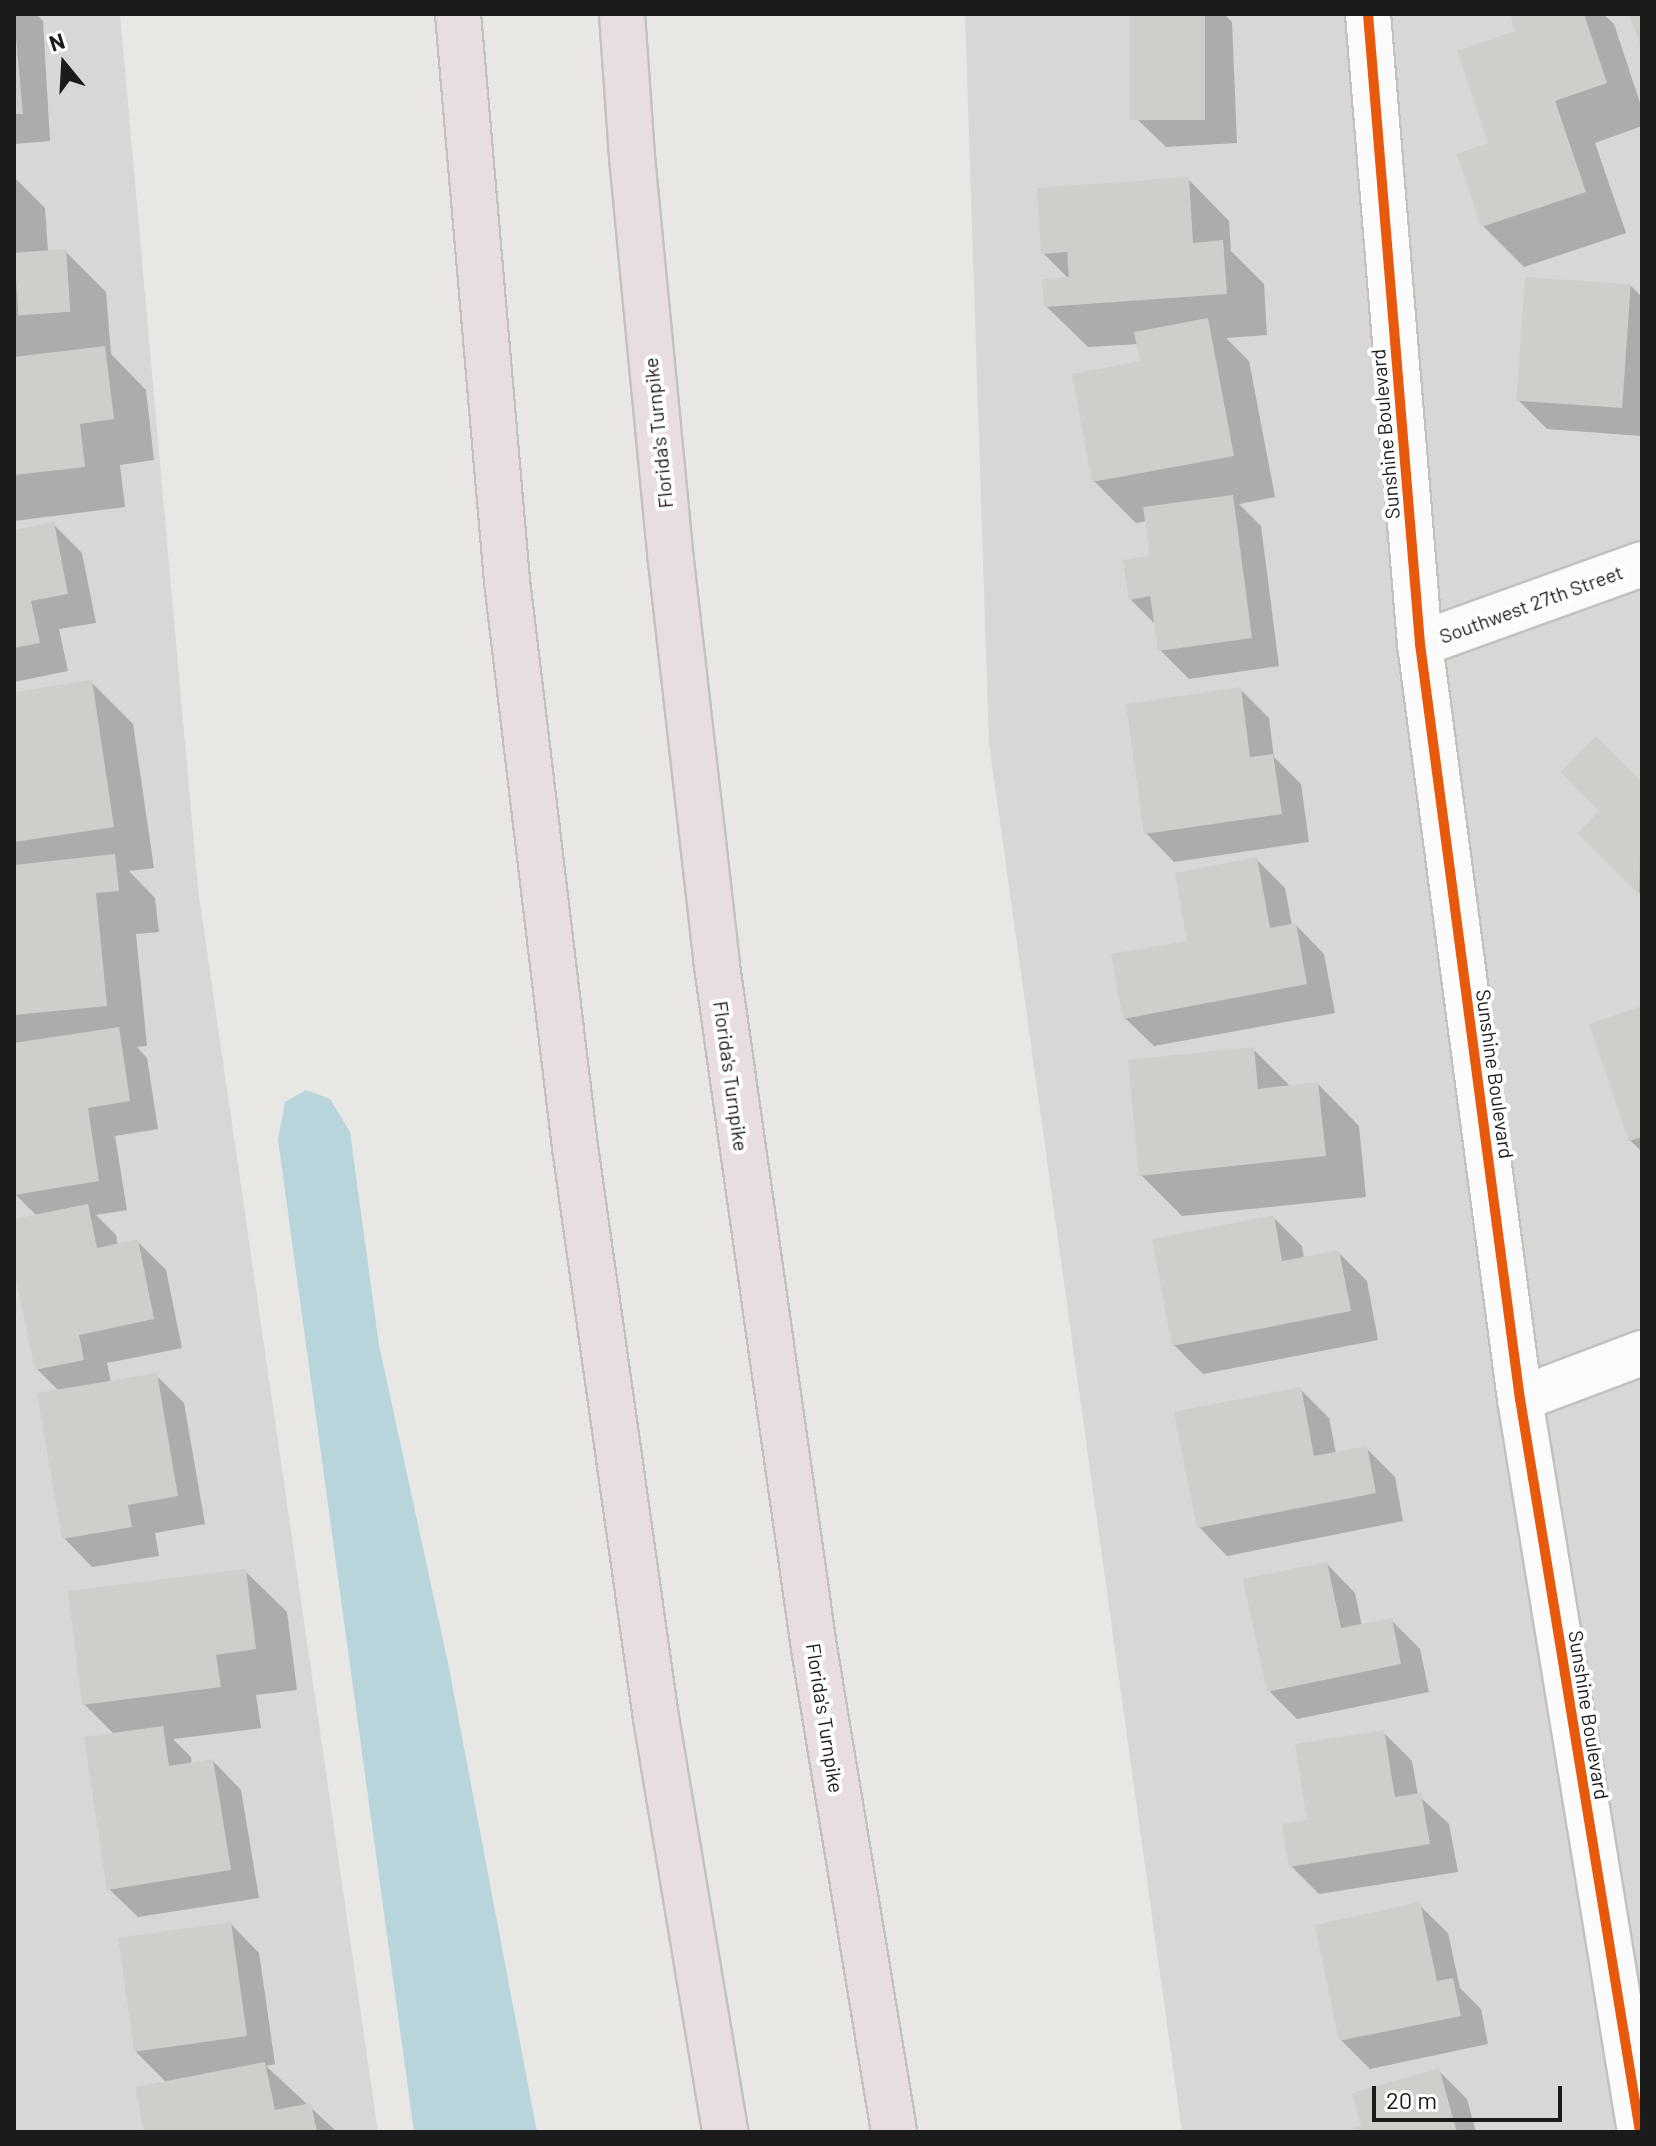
<!DOCTYPE html>
<style>
body{margin:0}
#map{position:relative;width:1656px;height:2146px;overflow:hidden;background:#e9e7e4;font-family:Barlow,sans-serif}
div>[style]{position:absolute}
.residential>*{inset:0;background:#d8d7d5}
.water>*{inset:0;background:#b8d5dc}
.shadow>*{inset:0;background:#0003}
.building>*{inset:0;background:#d0cecb;transform-origin:0 0}
.roads{filter:drop-shadow(2px 0 #c2c1c0) drop-shadow(-2px 0 #c2c1c0) drop-shadow(0 2px #c2c1c0) drop-shadow(0 -2px #c2c1c0)}
.minor>*{height:44px;margin:-22px;padding:0 22px;transform-origin:22px;border-radius:22px;background:#fcfbfb}
.motorway>*{height:44px;margin:-22px;padding:0 22px;transform-origin:22px;border-radius:22px;background:#e8dedf}
.cycleway>*{height:10px;margin:-5px;padding:0 5px;transform-origin:5px;border-radius:5px;background:#e8590c}
span{translate:-50% -50%;white-space:nowrap;text-align:center;line-height:1.15;-webkit-text-stroke:8px #fff;paint-order:stroke}
.street-label{font-size:20px;color:#1b1b1b}
.frame{position:absolute;inset:0;border:16px solid #1b1b1b;pointer-events:none}
.north{position:absolute;left:24px;top:24px;width:80px;height:80px;-webkit-text-stroke:6px #fff;paint-order:stroke;rotate:342deg;font-size:22px;font-weight:700;line-height:32px;text-align:center;color:#1b1b1b}
.north::after{content:'';display:block;margin:auto;width:28px;height:36px;background:#1b1b1b;clip-path:polygon(50% 0,100% 100%,50% 72%,0 100%)}
.scale{position:absolute;left:1372px;top:2086px;width:190px;height:36px;box-sizing:border-box;border:4px solid #1b1b1b;border-top:0;padding-left:10px;font-size:24px;line-height:28px;white-space:nowrap;color:#1b1b1b;-webkit-text-stroke:6px #fff;paint-order:stroke}
</style>
<div id="map">
<div class="residential">
<i style="clip-path:polygon(14px 14px,120px 14px,198px 889px,378px 2132px,14px 2132px)"></i>
<i style="clip-path:polygon(965px 14px,1642px 14px,1642px 2132px,1182px 2132px,989px 743px)"></i>
</div>
<div class="water">
<i style="clip-path:polygon(306px 1090px,330px 1099px,350px 1132px,379px 1345px,448px 1663px,537px 2132px,414px 2132px,278px 1140px,285px 1102px)"></i>
</div>
<div class="shadow">
<i style="clip-path:polygon(14px 14px,36px 14px,43px 21px,50px 141px,14px 144px)"></i>
<i style="clip-path:polygon(1132px 14px,1224px 14px,1232px 22px,1237px 143px,1166px 147px,1137px 119px)"></i>
<i style="clip-path:polygon(1512px 14px,1603px 14px,1614px 24px,1642px 109px,1642px 126px,1595px 143px,1626px 233px,1524px 267px,1483px 226px,1490px 144px,1518px 33px)"></i>
<i style="clip-path:polygon(14px 177px,45px 208px,48px 252px,65px 251px,106px 292px,111px 354px,146px 390px,154px 460px,120px 465px,125px 507px,14px 521px)"></i>
<i style="clip-path:polygon(1188px 179px,1229px 221px,1231px 251px,1264px 284px,1267px 335px,1226px 338px,1249px 361px,1275px 497px,1239px 504px,1261px 526px,1279px 666px,1189px 679px,1160px 650px,1156px 625px,1130px 599px,1153px 558px,1147px 521px,1136px 523px,1094px 481px,1142px 363px,1139px 344px,1088px 347px,1046px 306px,1069px 279px,1043px 253px)"></i>
<i style="clip-path:polygon(1631px 286px,1642px 297px,1642px 436px,1547px 429px,1518px 400px)"></i>
<i style="clip-path:polygon(53px 524px,82px 553px,96px 623px,59px 629px,68px 671px,14px 682px,14px 532px)"></i>
<i style="clip-path:polygon(92px 683px,133px 724px,154px 868px,129px 871px,155px 898px,159px 932px,136px 934px,147px 1046px,137px 1047px,147px 1058px,158px 1129px,115px 1136px,127px 1210px,96px 1215px,116px 1235px,118px 1246px,138px 1242px,166px 1270px,182px 1348px,107px 1363px,111px 1382px,156px 1375px,184px 1403px,205px 1524px,155px 1533px,159px 1556px,92px 1567px,64px 1538px,59px 1391px,37px 1369px,14px 1261px,14px 1221px,37px 1216px,15px 1194px,14px 1188px,14px 694px)"></i>
<i style="clip-path:polygon(1240px 689px,1269px 718px,1274px 757px,1301px 784px,1309px 842px,1174px 862px,1146px 833px)"></i>
<i style="clip-path:polygon(1596px 739px,1642px 785px,1642px 895px,1580px 833px,1602px 811px)"></i>
<i style="clip-path:polygon(1256px 859px,1285px 888px,1292px 926px,1296px 925px,1324px 954px,1335px 1013px,1154px 1046px,1125px 1018px)"></i>
<i style="clip-path:polygon(1642px 1008px,1642px 1152px,1630px 1140px)"></i>
<i style="clip-path:polygon(1253px 1049px,1291px 1087px,1318px 1084px,1359px 1126px,1366px 1197px,1182px 1216px,1141px 1175px)"></i>
<i style="clip-path:polygon(1273px 1217px,1302px 1246px,1304px 1259px,1338px 1252px,1367px 1281px,1378px 1340px,1203px 1374px,1174px 1345px)"></i>
<i style="clip-path:polygon(1300px 1389px,1329px 1418px,1336px 1454px,1366px 1448px,1395px 1477px,1403px 1521px,1227px 1556px,1199px 1527px)"></i>
<i style="clip-path:polygon(1327px 1564px,1355px 1593px,1362px 1626px,1391px 1620px,1420px 1649px,1429px 1692px,1297px 1719px,1269px 1691px)"></i>
<i style="clip-path:polygon(245px 1571px,287px 1612px,297px 1690px,256px 1695px,261px 1728px,173px 1739px,191px 1757px,192px 1765px,213px 1761px,241px 1790px,259px 1898px,138px 1917px,109px 1889px,115px 1735px,84px 1704px)"></i>
<i style="clip-path:polygon(1383px 1732px,1412px 1761px,1418px 1795px,1449px 1824px,1458px 1872px,1319px 1894px,1291px 1866px)"></i>
<i style="clip-path:polygon(1419px 1905px,1448px 1933px,1460px 1988px,1481px 2009px,1488px 2044px,1370px 2069px,1341px 2040px)"></i>
<i style="clip-path:polygon(231px 1924px,259px 1953px,275px 2064px,266px 2066px,337px 2132px,146px 2132px,167px 2083px,136px 2052px)"></i>
<i style="clip-path:polygon(1439px 2071px,1467px 2099px,1476px 2132px,1347px 2132px,1363px 2127px)"></i>
</div>
<div class="building">
<i style="left:1130px;top:14px;width:75px;height:106px"></i>
<i style="clip-path:polygon(1510px 14px,1584px 14px,1607px 83px,1555px 101px,1586px 192px,1481px 227px,1457px 154px,1488px 143px,1457px 51px,1515px 31px)"></i>
<i style="clip-path:polygon(1629px 14px,1642px 14px,1642px 49px)"></i>
<i style="clip-path:polygon(14px 15px,23px 114px,14px 114px)"></i>
<i style="clip-path:polygon(1189px 177px,1193px 243px,1223px 240px,1227px 294px,1044px 307px,1042px 279px,1069px 277px,1067px 252px,1041px 254px,1037px 188px)"></i>
<i style="left:66px;top:249px;width:63px;height:52px;rotate:86deg"></i>
<i style="left:1525px;top:277px;width:106px;height:124px;rotate:4deg"></i>
<i style="clip-path:polygon(1208px 318px,1234px 456px,1092px 482px,1072px 374px,1140px 361px,1134px 332px)"></i>
<i style="clip-path:polygon(105px 346px,114px 419px,80px 424px,85px 467px,14px 475px,14px 357px)"></i>
<i style="clip-path:polygon(1233px 495px,1252px 638px,1158px 651px,1150px 596px,1129px 600px,1123px 560px,1150px 556px,1143px 507px)"></i>
<i style="clip-path:polygon(54px 522px,68px 594px,31px 601px,40px 643px,14px 648px,14px 530px)"></i>
<i style="clip-path:polygon(92px 680px,114px 827px,14px 842px,14px 692px)"></i>
<i style="clip-path:polygon(1241px 687px,1250px 757px,1273px 754px,1282px 814px,1144px 834px,1126px 704px)"></i>
<i style="clip-path:polygon(1596px 736px,1642px 782px,1639px 895px,1577px 833px,1599px 811px,1561px 772px)"></i>
<i style="clip-path:polygon(115px 854px,119px 891px,96px 893px,107px 1006px,14px 1015px,14px 865px)"></i>
<i style="clip-path:polygon(1257px 857px,1270px 928px,1296px 923px,1307px 984px,1123px 1019px,1111px 954px,1187px 941px,1175px 873px)"></i>
<i style="clip-path:polygon(1642px 1006px,1642px 1137px,1629px 1141px,1589px 1024px)"></i>
<i style="clip-path:polygon(119px 1027px,130px 1101px,88px 1108px,99px 1181px,14px 1195px,14px 1043px)"></i>
<i style="clip-path:polygon(1254px 1047px,1258px 1089px,1318px 1082px,1326px 1156px,1139px 1176px,1128px 1060px)"></i>
<i style="clip-path:polygon(88px 1204px,97px 1248px,138px 1239px,154px 1319px,79px 1335px,84px 1360px,35px 1370px,14px 1270px,14px 1219px)"></i>
<i style="clip-path:polygon(1274px 1215px,1282px 1261px,1339px 1250px,1351px 1311px,1172px 1346px,1152px 1239px)"></i>
<i style="clip-path:polygon(157px 1373px,178px 1496px,128px 1505px,132px 1527px,62px 1539px,37px 1393px)"></i>
<i style="clip-path:polygon(1301px 1387px,1314px 1456px,1367px 1446px,1376px 1493px,1197px 1528px,1174px 1412px)"></i>
<i style="clip-path:polygon(1327px 1562px,1341px 1628px,1392px 1618px,1401px 1664px,1267px 1692px,1243px 1579px)"></i>
<i style="clip-path:polygon(246px 1569px,256px 1649px,216px 1655px,221px 1687px,82px 1705px,68px 1591px)"></i>
<i style="clip-path:polygon(163px 1726px,169px 1766px,213px 1759px,231px 1870px,107px 1890px,84px 1737px)"></i>
<i style="clip-path:polygon(1384px 1730px,1395px 1797px,1421px 1793px,1430px 1844px,1289px 1867px,1282px 1824px,1307px 1820px,1295px 1744px)"></i>
<i style="clip-path:polygon(1420px 1902px,1437px 1981px,1453px 1978px,1461px 2016px,1339px 2041px,1315px 1925px)"></i>
<i style="left:231px;top:1922px;width:115px;height:114px;rotate:82deg"></i>
<i style="clip-path:polygon(265px 2062px,275px 2110px,311px 2103px,317px 2132px,144px 2132px,135px 2087px)"></i>
<i style="clip-path:polygon(1439px 2068px,1457px 2132px,1343px 2132px,1361px 2126px,1352px 2093px)"></i>
</div>
<div class="roads">
<div class="minor">
<i style="left:1368px;top:14px;width:632px;rotate:85.28deg"></i>
<i style="left:1420px;top:644px;width:762px;rotate:82.46deg"></i>
<i style="left:1520px;top:1399px;width:743px;rotate:80.7deg"></i>
<i style="left:1420px;top:644px;width:236px;rotate:-19.8deg"></i>
<i style="left:1520px;top:1399px;width:130px;rotate:-20.7deg"></i>
</div>
<div class="motorway">
<i style="left:458px;top:14px;width:569px;rotate:85.06deg"></i>
<i style="left:507px;top:581px;width:570px;rotate:83.15deg"></i>
<i style="left:575px;top:1147px;width:577px;rotate:81.93deg"></i>
<i style="left:656px;top:1718px;width:420px;rotate:80.5deg"></i>
<i style="left:622px;top:14px;width:143px;rotate:86deg"></i>
<i style="left:632px;top:157px;width:406px;rotate:84.5deg"></i>
<i style="left:671px;top:561px;width:401px;rotate:83.5deg"></i>
<i style="left:716px;top:959px;width:696px;rotate:81.9deg"></i>
<i style="left:814px;top:1648px;width:491px;rotate:80.6deg"></i>
</div>
</div>
<div class="cycleway">
<i style="left:1368px;top:14px;width:632px;rotate:85.28deg"></i>
<i style="left:1420px;top:644px;width:762px;rotate:82.46deg"></i>
<i style="left:1520px;top:1399px;width:743px;rotate:80.7deg"></i>
</div>
<div class="street-label">
<span style="left:658px;top:433px;rotate:-96deg">Florida's Turnpike</span>
<span style="left:1385px;top:434px;rotate:-95deg">Sunshine Boulevard</span>
<span style="left:1531px;top:604px;rotate:-20deg">Southwest 27th Street</span>
<span style="left:1495px;top:1074px;rotate:82deg">Sunshine Boulevard</span>
<span style="left:731px;top:1076px;rotate:82deg">Florida's Turnpike</span>
<span style="left:1589px;top:1715px;rotate:81deg">Sunshine Boulevard</span>
<span style="left:825px;top:1718px;rotate:81deg">Florida's Turnpike</span>
</div>
<div class="frame"></div>
<div class="north">N</div>
<div class="scale">20 m</div>
</div>
